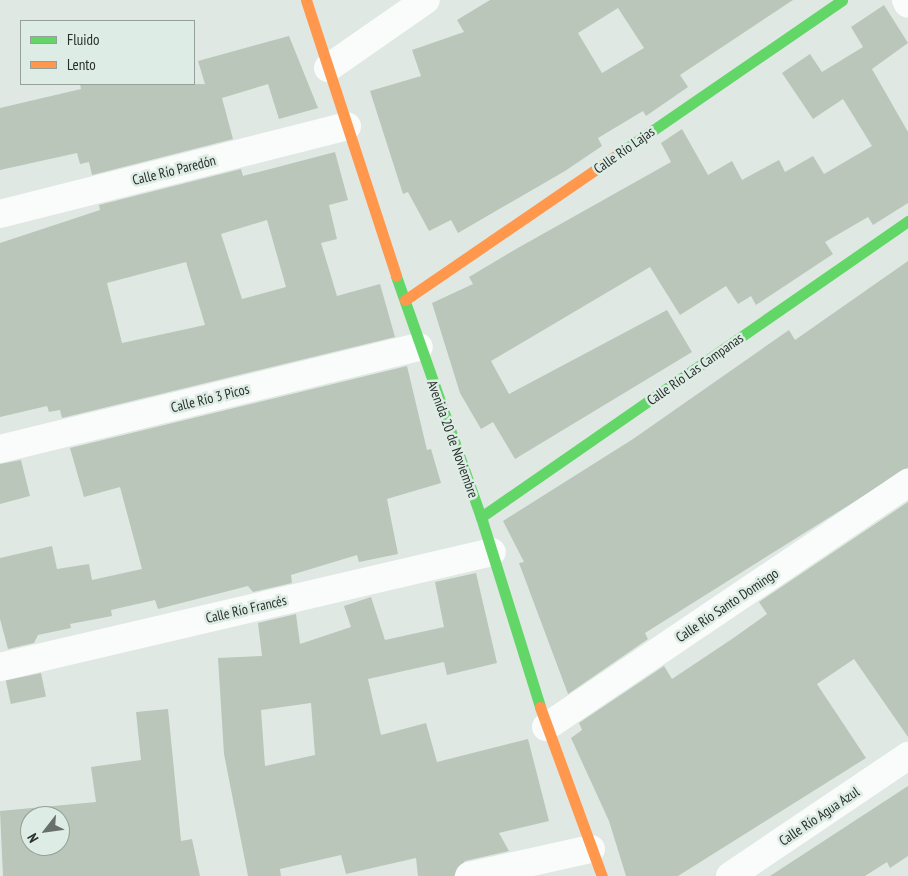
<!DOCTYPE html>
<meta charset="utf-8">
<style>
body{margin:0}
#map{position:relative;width:908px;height:876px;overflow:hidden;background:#e0e8e4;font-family:"PT Sans Narrow",sans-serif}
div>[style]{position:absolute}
.building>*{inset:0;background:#b9c6b9;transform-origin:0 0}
.street>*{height:28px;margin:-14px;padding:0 14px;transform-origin:14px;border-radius:14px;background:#fafcfb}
.fast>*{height:11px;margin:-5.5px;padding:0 5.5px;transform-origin:5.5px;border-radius:5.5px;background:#63d668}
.slow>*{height:11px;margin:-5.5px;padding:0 5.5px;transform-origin:5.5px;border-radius:5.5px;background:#ff974d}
span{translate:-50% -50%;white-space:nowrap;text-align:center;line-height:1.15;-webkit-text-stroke:5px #ddece4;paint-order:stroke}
.street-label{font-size:14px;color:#292f2c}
.legend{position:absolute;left:20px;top:20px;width:175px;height:65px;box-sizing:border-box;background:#ddece4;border:1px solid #95a09a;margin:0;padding:6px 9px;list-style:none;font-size:15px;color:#292f2c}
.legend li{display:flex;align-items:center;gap:10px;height:25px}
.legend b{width:25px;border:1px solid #95a09a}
.north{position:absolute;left:20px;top:806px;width:50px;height:50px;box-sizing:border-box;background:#ddece4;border:1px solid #95a09a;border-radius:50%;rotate:240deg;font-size:14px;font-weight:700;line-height:20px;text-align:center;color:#292f2c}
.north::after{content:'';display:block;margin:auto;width:18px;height:22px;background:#69706c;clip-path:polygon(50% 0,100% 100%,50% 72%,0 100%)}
</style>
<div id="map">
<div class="building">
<i style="clip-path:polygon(evenodd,490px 0,793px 0,680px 75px,688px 87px,646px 116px,643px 111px,598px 138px,602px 146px,565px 171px,458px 233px,451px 220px,429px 231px,408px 192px,403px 194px,370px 91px,421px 76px,412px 50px,464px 32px,457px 20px,490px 0,618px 8px,644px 48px,602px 73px,578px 33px,618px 8px)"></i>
<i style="clip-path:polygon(884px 5px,908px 43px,872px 69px,908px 132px,908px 203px,873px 225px,868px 217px,825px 242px,833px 254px,756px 305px,751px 296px,738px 304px,726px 286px,680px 315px,650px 267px,491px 361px,509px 394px,667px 310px,692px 352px,515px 459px,493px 422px,481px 429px,460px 393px,432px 303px,473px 284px,469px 277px,516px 249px,671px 162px,661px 143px,682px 129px,708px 175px,732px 161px,742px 180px,779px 160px,785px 172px,813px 156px,824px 174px,872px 146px,843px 99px,813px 119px,782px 73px,810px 54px,822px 72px,863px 47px,851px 27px)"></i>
<i style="clip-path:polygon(289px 36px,318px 108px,279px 119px,268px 84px,222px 98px,233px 139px,92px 175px,89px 162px,80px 164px,77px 153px,0 170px,0 108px,81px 89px,80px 84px,205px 84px,198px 61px)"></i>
<i style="clip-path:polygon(evenodd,335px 152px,348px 200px,329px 205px,337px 239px,321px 243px,337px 296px,380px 284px,395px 337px,62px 418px,60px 410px,49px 412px,47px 406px,0 417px,0 243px,100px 210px,99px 205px,241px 169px,243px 176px,335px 152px,267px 220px,286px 287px,242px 299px,221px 234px,267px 220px,335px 152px,186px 262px,205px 325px,122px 343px,107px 283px,186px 262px)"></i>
<i style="clip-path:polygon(908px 261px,908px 468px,645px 633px,648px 639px,568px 694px,519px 563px,524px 562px,503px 521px,633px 439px,789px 330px,795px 340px)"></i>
<i style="clip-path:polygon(407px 366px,427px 450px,431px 449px,441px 483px,387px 499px,398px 554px,359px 562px,357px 555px,291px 575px,292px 583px,253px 592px,248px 586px,158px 609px,155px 600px,111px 610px,112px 616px,70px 624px,71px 628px,38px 635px,34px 643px,8px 649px,0 619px,0 558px,52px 546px,57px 569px,89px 564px,92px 580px,142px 569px,120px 487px,84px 497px,70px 448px)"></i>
<i style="clip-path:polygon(21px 460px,30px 496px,0 504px,0 464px)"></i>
<i style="clip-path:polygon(908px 502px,908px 737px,854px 659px,817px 684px,866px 758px,678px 876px,626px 876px,609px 821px,571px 738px,582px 730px,579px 723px,664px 666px,672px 679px,732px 639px,767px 614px,759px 602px)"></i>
<i style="clip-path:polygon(evenodd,476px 573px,497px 663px,447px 675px,444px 662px,368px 679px,381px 735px,426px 723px,437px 762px,528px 739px,549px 821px,499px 833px,509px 851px,465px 861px,454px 876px,418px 876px,416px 858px,346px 874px,341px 855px,280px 869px,281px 876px,248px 876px,224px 754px,218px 658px,262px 656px,258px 623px,296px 614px,300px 644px,351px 627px,344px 606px,371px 597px,385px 640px,444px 627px,435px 582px,476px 573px,311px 703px,315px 755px,265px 766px,261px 710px,311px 703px)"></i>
<i style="left:41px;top:673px;width:24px;height:36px;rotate:78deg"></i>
<i style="clip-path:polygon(evenodd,168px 709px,181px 841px,192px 839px,200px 876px,3px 876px,0 811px,96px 802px,91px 767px,141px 760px,136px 712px,168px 709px,30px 816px,60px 816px,60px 846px,30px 846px,30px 816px)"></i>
<i style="clip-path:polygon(908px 786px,908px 856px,890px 868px,887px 862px,865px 876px,770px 876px)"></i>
</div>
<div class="street">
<i style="left:906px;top:0;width:4px;rotate:63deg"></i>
<i style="left:328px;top:68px;width:119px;rotate:-34.8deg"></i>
<i style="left:0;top:214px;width:358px;rotate:-14.2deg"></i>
<i style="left:0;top:449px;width:431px;rotate:-13.7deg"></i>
<i style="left:0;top:667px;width:505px;rotate:-13.16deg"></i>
<i style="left:546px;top:727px;width:437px;rotate:-34deg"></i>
<i style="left:469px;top:876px;width:125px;rotate:-12.5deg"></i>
<i style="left:730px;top:876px;width:215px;rotate:-34deg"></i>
</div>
<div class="fast">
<i style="left:627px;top:148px;width:261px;rotate:-34.5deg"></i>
<i style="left:396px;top:276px;width:256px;rotate:70.6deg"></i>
<i style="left:481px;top:517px;width:199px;rotate:72.7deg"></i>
<i style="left:481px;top:517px;width:520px;rotate:-34.73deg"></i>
</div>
<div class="slow">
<i style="left:306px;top:0;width:290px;rotate:71.9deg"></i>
<i style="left:405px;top:300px;width:269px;rotate:-34.4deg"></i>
<i style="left:540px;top:707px;width:180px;rotate:69.9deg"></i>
</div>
<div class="street-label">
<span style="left:624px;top:150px;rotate:-35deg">Calle Río Lajas</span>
<span style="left:174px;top:170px;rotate:-14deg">Calle Río Paredón</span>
<span style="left:695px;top:369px;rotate:-35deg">Calle Río Las Campanas</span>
<span style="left:210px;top:398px;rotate:-14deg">Calle Río 3 Picos</span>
<span style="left:453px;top:439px;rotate:70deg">Avenida 20 de Noviembre</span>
<span style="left:727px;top:605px;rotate:-34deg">Calle Río Santo Domingo</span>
<span style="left:246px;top:609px;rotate:-13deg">Calle Río Francés</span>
<span style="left:819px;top:816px;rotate:-34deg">Calle Río Agua Azul</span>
</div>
<ul class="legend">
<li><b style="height:6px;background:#63d668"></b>Fluido</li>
<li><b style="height:6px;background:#ff974d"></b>Lento</li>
</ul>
<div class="north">N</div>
</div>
